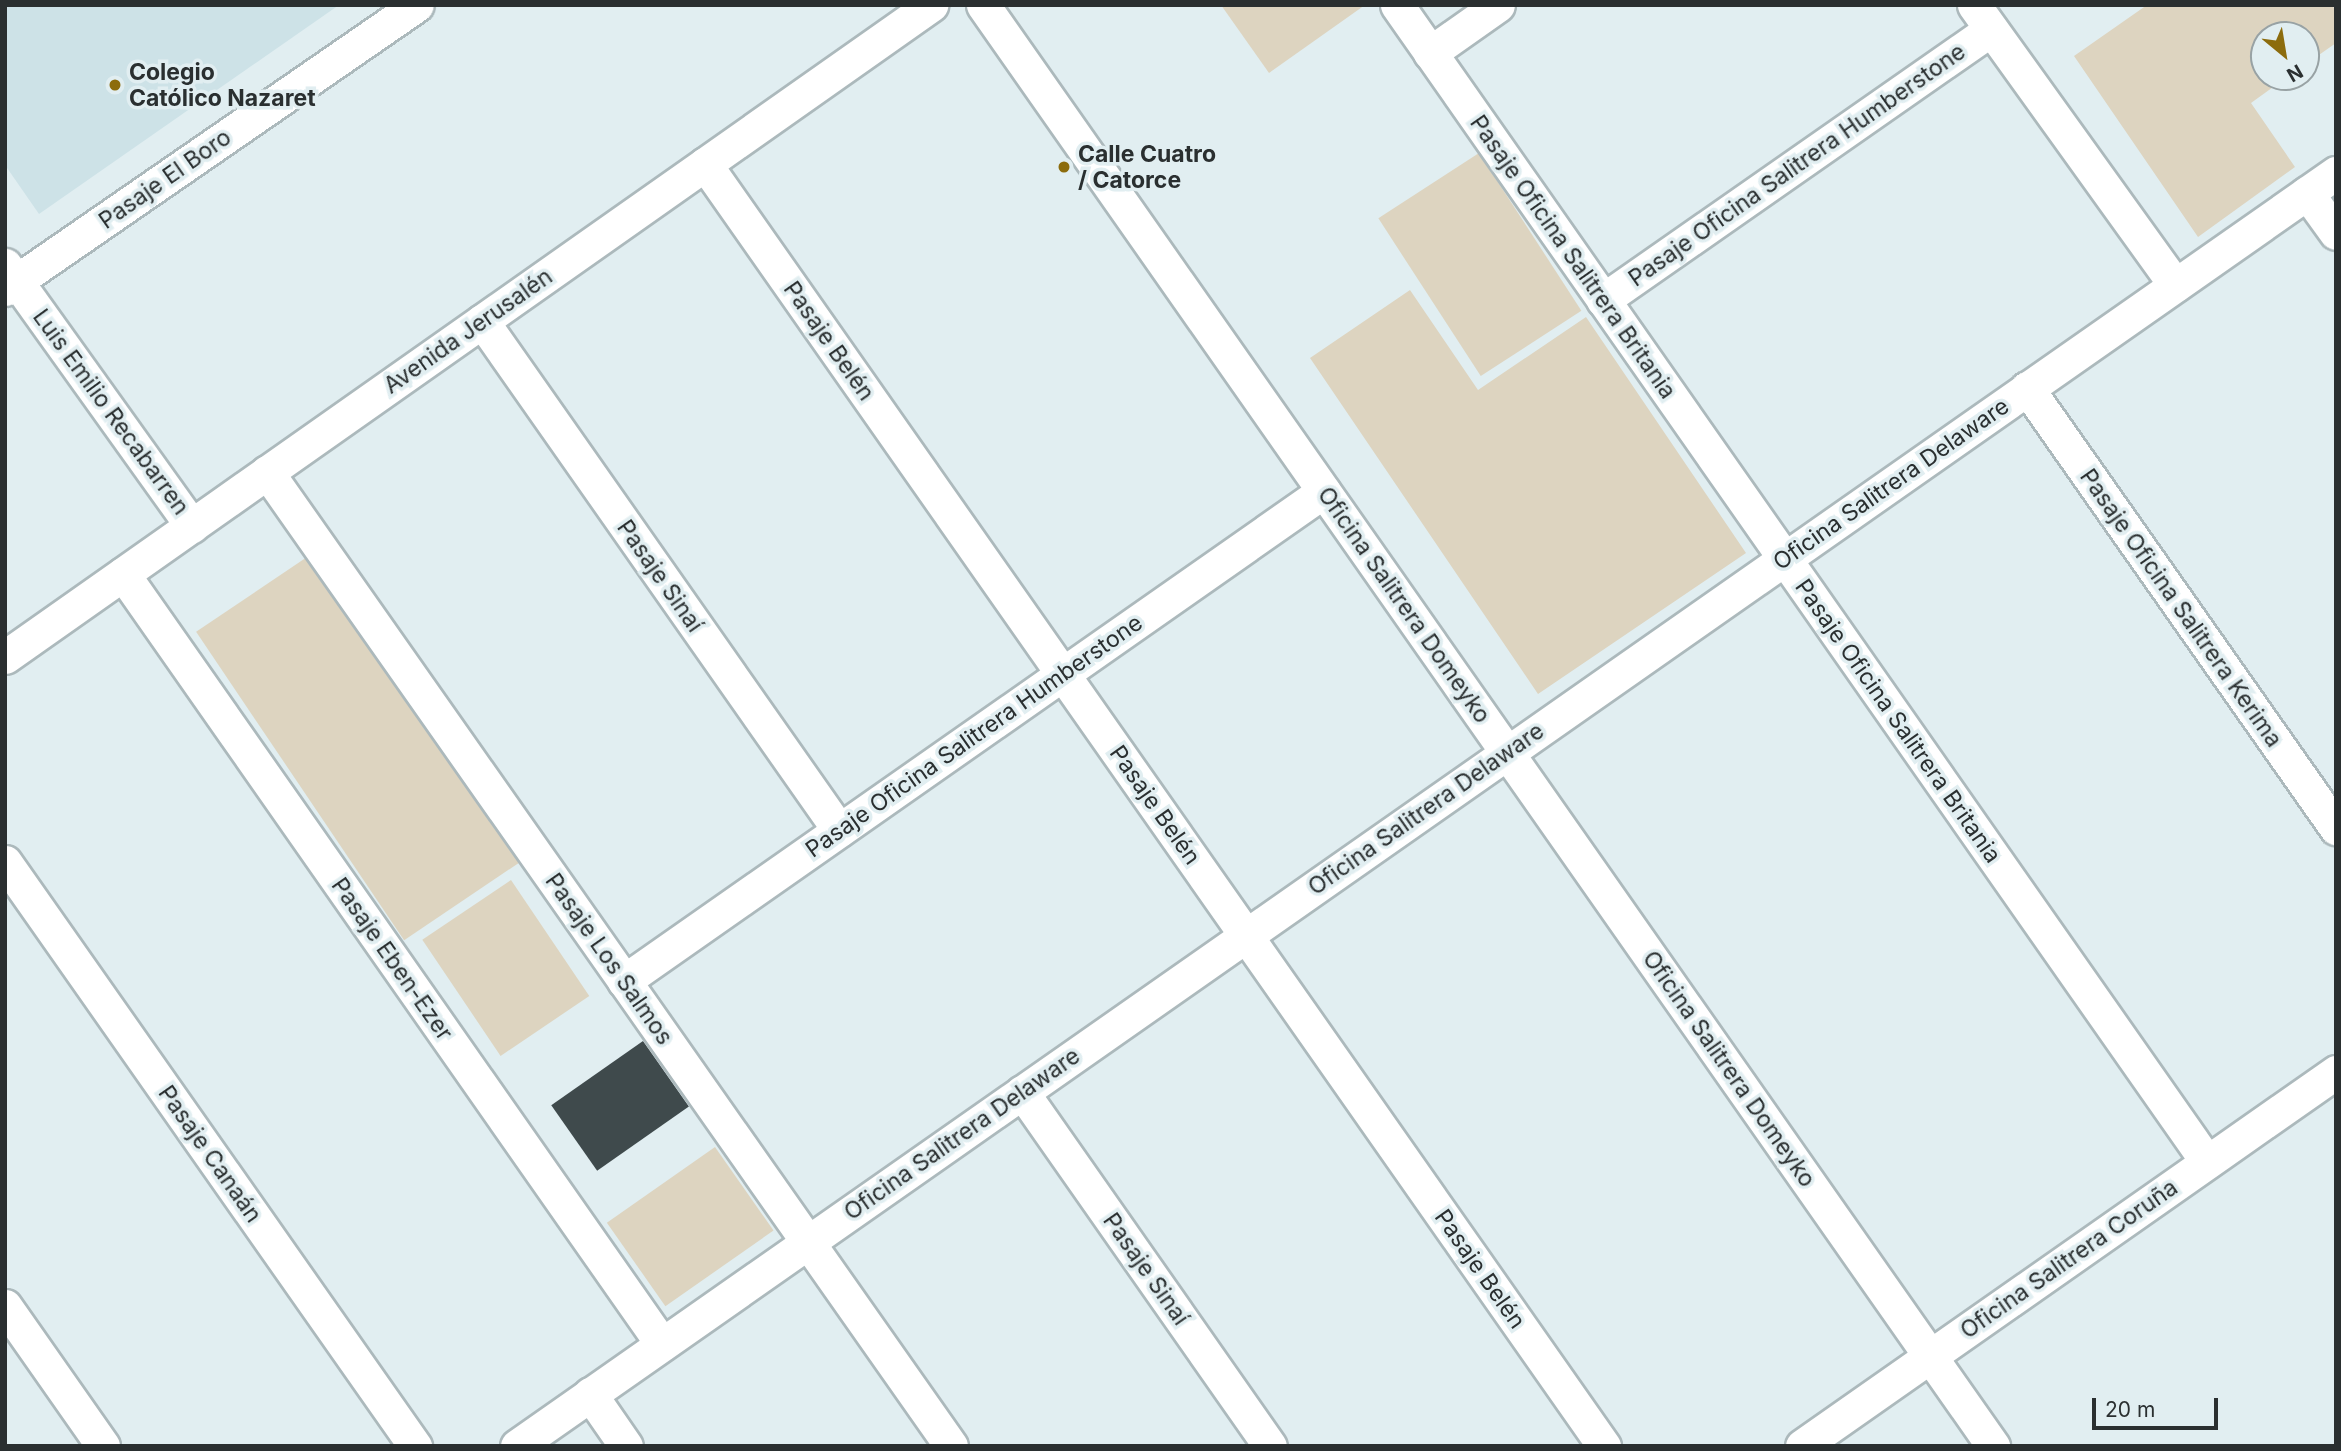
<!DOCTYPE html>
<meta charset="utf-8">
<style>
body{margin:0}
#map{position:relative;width:2341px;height:1451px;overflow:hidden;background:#e1eef1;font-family:Inter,sans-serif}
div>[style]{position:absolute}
.built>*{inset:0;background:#cde2e7}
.green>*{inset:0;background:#ddd4c0;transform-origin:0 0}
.building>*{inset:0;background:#3f4a4c;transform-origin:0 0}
.roads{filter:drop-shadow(2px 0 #acb9bc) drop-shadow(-2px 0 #acb9bc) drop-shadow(0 2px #acb9bc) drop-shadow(0 -2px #acb9bc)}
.minor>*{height:33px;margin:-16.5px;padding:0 16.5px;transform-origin:16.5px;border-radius:16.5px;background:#fff}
.dots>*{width:19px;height:19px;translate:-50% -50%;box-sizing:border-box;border:4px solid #e1eef1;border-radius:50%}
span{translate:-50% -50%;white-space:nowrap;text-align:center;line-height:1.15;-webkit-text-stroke:7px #e1eef1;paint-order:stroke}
.poi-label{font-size:23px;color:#2a2f30;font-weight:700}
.left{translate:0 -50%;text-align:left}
.street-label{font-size:23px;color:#2a2f30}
.frame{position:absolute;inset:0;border:7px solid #2a2f30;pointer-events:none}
.north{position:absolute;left:2250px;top:21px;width:70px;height:70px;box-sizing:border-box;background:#e1eef1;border:2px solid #98a2a4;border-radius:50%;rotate:150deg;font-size:19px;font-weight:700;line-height:28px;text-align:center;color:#2a2f30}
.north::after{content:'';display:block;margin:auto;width:24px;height:32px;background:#8c6c0d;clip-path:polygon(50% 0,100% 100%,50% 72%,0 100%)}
.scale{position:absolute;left:2092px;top:1398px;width:126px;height:32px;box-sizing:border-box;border:4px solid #2a2f30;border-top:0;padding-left:9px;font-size:21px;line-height:24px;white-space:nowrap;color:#2a2f30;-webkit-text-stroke:5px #e1eef1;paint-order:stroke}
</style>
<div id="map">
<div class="built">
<i style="clip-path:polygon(5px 5px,339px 5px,39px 214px,5px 165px)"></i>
</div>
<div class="green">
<i style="clip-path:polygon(1221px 5px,1365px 5px,1269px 73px)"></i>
<i style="clip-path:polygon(2147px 5px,2332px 5px,2336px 11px,2336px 43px,2306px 64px,2306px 35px,2264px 35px,2264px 77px,2287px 77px,2251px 103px,2295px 167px,2198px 237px,2074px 56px)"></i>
<i style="left:1479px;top:153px;width:188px;height:120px;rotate:57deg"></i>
<i style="clip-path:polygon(1410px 290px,1478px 390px,1586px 317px,1746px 553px,1538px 694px,1310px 358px)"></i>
<i style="left:313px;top:553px;width:372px;height:141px;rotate:56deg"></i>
<i style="left:511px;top:880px;width:140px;height:107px;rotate:56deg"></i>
<i style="left:715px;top:1147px;width:102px;height:132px;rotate:55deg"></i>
</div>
<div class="building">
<i style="left:643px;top:1041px;width:80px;height:112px;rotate:55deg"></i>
</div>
<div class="roads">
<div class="minor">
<i style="left:983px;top:5px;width:1760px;rotate:54.97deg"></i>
<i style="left:1397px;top:5px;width:1412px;rotate:55deg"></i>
<i style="left:1974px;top:5px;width:345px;rotate:54.3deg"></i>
<i style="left:1430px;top:53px;width:83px;rotate:-35.2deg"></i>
<i style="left:705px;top:164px;width:1566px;rotate:54.96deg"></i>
<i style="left:2307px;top:193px;width:49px;rotate:54.1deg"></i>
<i style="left:5px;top:265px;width:321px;rotate:54.4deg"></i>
<i style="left:5px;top:289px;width:500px;rotate:-34.6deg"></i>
<i style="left:1603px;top:300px;width:473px;rotate:-34.9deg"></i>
<i style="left:482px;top:321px;width:622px;rotate:54.96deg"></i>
<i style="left:2027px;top:388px;width:538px;rotate:54.92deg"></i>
<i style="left:267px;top:472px;width:1190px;rotate:54.92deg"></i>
<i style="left:123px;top:574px;width:940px;rotate:55.01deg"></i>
<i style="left:5px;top:657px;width:1133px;rotate:-35.15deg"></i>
<i style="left:5px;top:862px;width:714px;rotate:54.93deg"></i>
<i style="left:624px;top:981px;width:854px;rotate:-34.99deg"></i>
<i style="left:1022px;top:1092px;width:432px;rotate:55deg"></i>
<i style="left:5px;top:1306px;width:171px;rotate:55deg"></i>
<i style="left:590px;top:1394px;width:63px;rotate:55.3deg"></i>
<i style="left:517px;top:1446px;width:2220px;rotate:-34.99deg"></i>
<i style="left:1802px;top:1446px;width:652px;rotate:-35.01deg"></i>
</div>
</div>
<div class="dots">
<i style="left:115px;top:85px;background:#8c6c0d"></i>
<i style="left:1064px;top:167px;background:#8c6c0d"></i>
</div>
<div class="poi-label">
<span class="left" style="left:129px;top:85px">Colegio<br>Católico Nazaret</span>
<span class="left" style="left:1078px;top:167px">Calle Cuatro<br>/ Catorce</span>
</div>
<div class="street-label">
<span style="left:1797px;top:165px;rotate:-35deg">Pasaje Oficina Salitrera Humberstone</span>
<span style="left:165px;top:179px;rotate:-35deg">Pasaje El Boro</span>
<span style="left:1573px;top:257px;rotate:55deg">Pasaje Oficina Salitrera Britania</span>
<span style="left:468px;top:331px;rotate:-35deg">Avenida Jerusalén</span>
<span style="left:829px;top:341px;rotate:55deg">Pasaje Belén</span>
<span style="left:111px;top:412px;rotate:54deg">Luis Emilio Recabarren</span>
<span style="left:1891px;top:484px;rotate:-35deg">Oficina Salitrera Delaware</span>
<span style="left:660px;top:576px;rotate:55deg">Pasaje Sinaí</span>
<span style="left:1404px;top:605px;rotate:55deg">Oficina Salitrera Domeyko</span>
<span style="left:2181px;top:608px;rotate:55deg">Pasaje Oficina Salitrera Kerima</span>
<span style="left:1898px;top:721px;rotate:55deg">Pasaje Oficina Salitrera Britania</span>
<span style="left:974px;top:736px;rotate:-35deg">Pasaje Oficina Salitrera Humberstone</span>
<span style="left:1155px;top:805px;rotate:55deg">Pasaje Belén</span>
<span style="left:1426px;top:809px;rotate:-35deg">Oficina Salitrera Delaware</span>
<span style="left:392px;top:959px;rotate:55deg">Pasaje Eben-Ezer</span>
<span style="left:609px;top:959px;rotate:55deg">Pasaje Los Salmos</span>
<span style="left:1729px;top:1069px;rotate:55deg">Oficina Salitrera Domeyko</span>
<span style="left:962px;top:1134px;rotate:-35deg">Oficina Salitrera Delaware</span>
<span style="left:210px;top:1154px;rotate:55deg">Pasaje Canaán</span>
<span style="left:2069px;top:1259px;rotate:-35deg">Oficina Salitrera Coruña</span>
<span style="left:1146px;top:1269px;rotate:55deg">Pasaje Sinaí</span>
<span style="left:1480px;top:1269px;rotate:55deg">Pasaje Belén</span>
</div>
<div class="frame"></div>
<div class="north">N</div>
<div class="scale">20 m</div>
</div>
